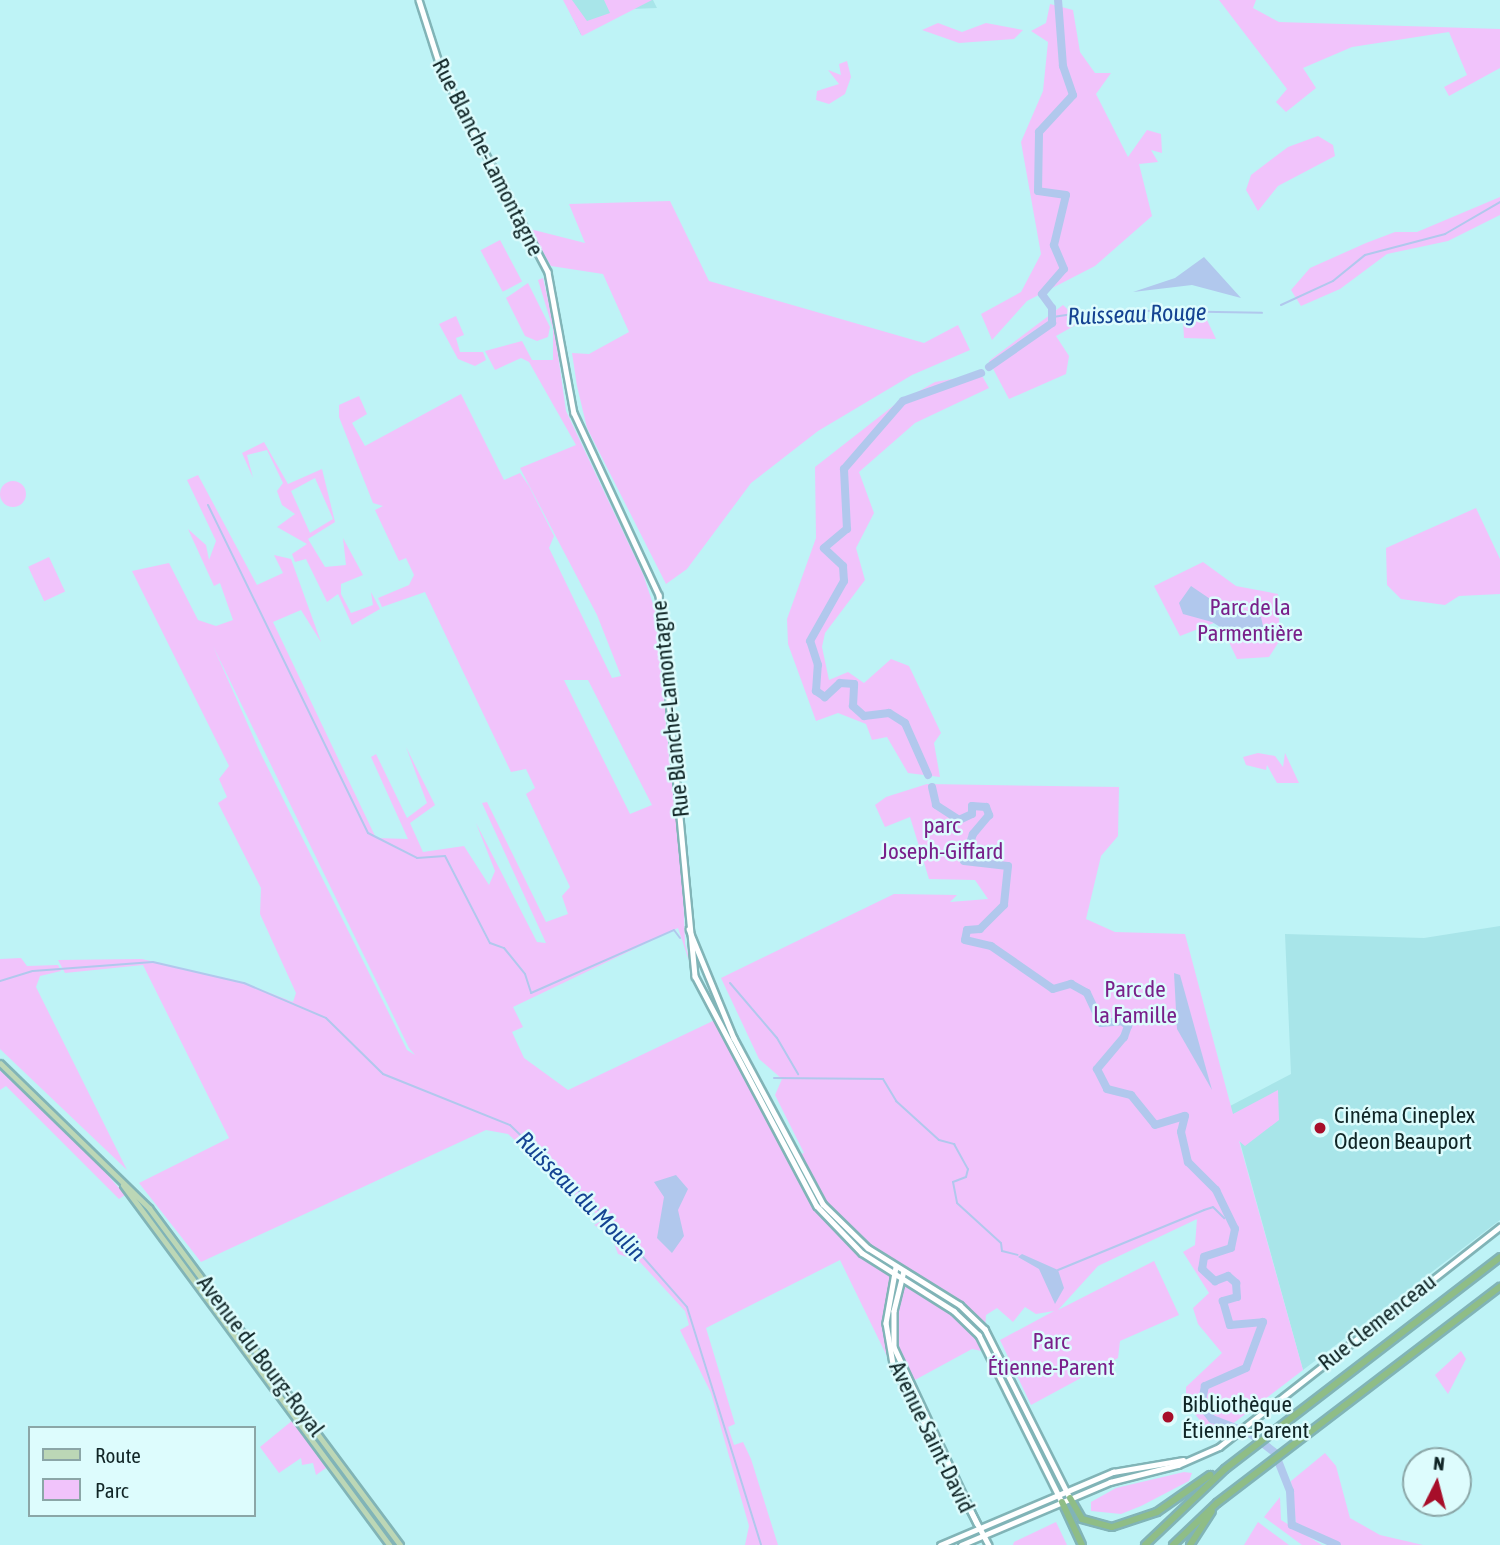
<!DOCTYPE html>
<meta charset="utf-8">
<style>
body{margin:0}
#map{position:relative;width:1500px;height:1545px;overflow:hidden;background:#bef3f6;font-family:"Asap Condensed",sans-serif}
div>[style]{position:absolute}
.built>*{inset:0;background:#a8e5e9}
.green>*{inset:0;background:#f1c3fb;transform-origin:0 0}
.round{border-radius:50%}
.water>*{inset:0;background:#b1c8ed}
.stream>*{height:2px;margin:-1px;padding:0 1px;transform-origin:1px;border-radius:1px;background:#b1c8ed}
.river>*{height:8px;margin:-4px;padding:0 4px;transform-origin:4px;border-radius:4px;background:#b1c8ed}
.roads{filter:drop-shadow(2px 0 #81b4b7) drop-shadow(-2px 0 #81b4b7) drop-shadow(0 2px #81b4b7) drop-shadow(0 -2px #81b4b7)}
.minor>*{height:4.5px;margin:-2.25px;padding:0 2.25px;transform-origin:2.25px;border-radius:2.25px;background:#fff}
.major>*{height:5px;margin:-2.5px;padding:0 2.5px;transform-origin:2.5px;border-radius:2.5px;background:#bcd7b6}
.highway>*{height:6px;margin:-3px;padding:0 3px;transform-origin:3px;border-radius:3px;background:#8fbd86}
.dots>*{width:19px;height:19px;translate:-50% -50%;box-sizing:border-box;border:4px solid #ddfcfd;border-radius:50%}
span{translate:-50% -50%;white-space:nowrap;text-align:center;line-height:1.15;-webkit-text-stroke:5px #ddfcfd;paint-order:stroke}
.street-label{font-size:23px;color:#102526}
.park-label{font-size:23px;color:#79208a}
.poi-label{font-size:23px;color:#102526}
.left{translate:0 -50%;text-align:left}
.water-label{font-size:24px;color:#144392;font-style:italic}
.legend{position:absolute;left:28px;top:1426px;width:228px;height:91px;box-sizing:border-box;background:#ddfcfd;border:2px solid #8ba6a7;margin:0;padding:9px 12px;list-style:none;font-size:21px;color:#102526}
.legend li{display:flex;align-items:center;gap:14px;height:35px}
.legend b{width:35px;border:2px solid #8ba6a7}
.north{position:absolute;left:1402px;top:1447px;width:70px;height:70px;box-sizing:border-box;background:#ddfcfd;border:2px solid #8ba6a7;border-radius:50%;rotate:6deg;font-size:19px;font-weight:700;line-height:28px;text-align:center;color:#102526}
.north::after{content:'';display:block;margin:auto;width:24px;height:32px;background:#a70e2a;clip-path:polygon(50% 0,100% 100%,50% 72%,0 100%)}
</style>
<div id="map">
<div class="built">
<i style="clip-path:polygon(564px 0,653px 0,657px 8px,631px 9px,581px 35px)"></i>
<i style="clip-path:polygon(1500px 926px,1500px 1220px,1303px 1370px,1230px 1106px,1291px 1074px,1285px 934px,1424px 938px)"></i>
</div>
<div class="green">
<i style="clip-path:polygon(563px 0,572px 0,587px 21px,610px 13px,604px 0,652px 0,582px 36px)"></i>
<i style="clip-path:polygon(1219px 0,1256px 0,1253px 8px,1279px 22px,1500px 29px,1500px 68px,1449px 96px,1444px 87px,1467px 75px,1449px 32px,1352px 47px,1303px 68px,1316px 88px,1286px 112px,1276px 102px,1287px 89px)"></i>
<i style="clip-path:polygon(1050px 4px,1073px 10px,1080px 52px,1095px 73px,1111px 73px,1096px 94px,1128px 157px,1147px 130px,1161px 134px,1162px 153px,1151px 150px,1158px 162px,1139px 164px,1152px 216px,1095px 266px,1027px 301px,992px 340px,981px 314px,1021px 292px,1041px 254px,1021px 142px,1043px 91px,1048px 42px,1031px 31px,1046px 23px)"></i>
<i style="clip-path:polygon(938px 23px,962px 32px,986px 23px,1023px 30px,1014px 39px,959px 43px,922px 30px)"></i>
<i style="clip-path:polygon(847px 61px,851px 77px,845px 94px,829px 104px,816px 100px,817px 91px,839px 84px,828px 70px,841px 75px,839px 64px)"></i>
<i style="clip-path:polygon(1318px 136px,1333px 145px,1335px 156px,1278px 186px,1258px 211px,1246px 190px,1251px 175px,1288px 147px)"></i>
<i style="clip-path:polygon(1500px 197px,1500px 215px,1448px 241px,1387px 254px,1340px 289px,1301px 306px,1291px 290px,1310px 268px,1366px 243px,1395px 232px,1417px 232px)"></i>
<i style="clip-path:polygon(670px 201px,709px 281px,924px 343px,958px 325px,970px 350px,912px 375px,818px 431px,751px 483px,687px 569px,666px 584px,587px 428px,577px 386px,572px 353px,589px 354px,629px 332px,603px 274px,551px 266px,530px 229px,585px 243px,569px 204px)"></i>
<i style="left:500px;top:240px;width:47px;height:22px;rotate:62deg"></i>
<i style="clip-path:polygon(evenodd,543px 278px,554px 327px,566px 411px,643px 574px,660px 625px,680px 804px,685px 944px,700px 993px,678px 928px,513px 1007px,523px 1027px,512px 1032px,524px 1058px,568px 1090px,717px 1019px,789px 1158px,804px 1153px,775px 1095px,782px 1079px,759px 1059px,721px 978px,894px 894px,957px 895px,950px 902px,988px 899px,975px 880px,929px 879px,910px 817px,885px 827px,875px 805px,886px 797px,927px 784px,1119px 787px,1118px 836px,1101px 856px,1086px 919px,1115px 932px,1185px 934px,1233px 1114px,1278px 1090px,1279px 1120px,1245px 1146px,1239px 1141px,1303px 1370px,1214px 1438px,1186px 1403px,1186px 1387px,1222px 1353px,1198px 1324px,1193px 1308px,1209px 1293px,1183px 1252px,1195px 1245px,1197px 1219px,1098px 1266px,1058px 1310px,1154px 1261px,1179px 1315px,1120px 1341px,1118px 1358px,1031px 1405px,1000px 1340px,1054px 1311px,1036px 1314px,1025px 1307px,1013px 1322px,997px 1308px,986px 1315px,985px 1329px,917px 1278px,915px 1286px,954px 1311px,991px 1353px,972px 1349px,902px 1387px,840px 1260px,706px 1328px,735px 1424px,728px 1427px,734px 1445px,743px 1442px,751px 1459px,778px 1545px,745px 1545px,749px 1526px,711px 1393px,680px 1330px,689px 1325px,685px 1311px,639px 1261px,618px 1254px,611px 1235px,594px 1225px,603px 1220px,508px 1134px,486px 1130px,201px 1262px,139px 1183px,229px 1138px,143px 965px,65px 973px,58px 960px,142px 959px,244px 983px,293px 1002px,296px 993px,260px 914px,261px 888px,218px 803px,227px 797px,219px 779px,229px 766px,132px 571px,169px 563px,198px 620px,216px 626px,233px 620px,220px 583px,214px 586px,188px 529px,206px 545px,209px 560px,216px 541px,187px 480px,198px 475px,257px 585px,283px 573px,274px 555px,291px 559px,321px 642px,301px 610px,273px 622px,376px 838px,408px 839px,371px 757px,376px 754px,407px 818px,427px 803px,406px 747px,435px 805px,410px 823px,423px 852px,464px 846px,489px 885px,495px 871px,476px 823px,537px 942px,546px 943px,482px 803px,487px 802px,546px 922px,568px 914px,562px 896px,570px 887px,526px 794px,535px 788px,526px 769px,511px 772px,425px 592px,382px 607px,378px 598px,409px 585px,414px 575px,406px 558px,399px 561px,375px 510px,383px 506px,373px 503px,339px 417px,339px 405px,359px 396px,367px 414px,352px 423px,365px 446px,461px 394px,504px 480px,520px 473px,529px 486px,554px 536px,549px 548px,612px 678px,621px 676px,597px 615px,520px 468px,576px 445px,529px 362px,521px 358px,495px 370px,485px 351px,522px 341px,532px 360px,553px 360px,553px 329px,538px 280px,543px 278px,213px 646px,409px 1048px,415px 1055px,407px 1050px,260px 752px,213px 646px,543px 278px,564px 680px,588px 680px,652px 805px,630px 814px,564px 680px)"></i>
<i style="clip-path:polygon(528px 283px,550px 327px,548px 337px,537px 341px,525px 336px,506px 298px)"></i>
<i style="clip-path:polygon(1063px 305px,1081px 322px,1056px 336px,1069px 356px,1066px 374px,1009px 399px,989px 361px)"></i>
<i style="clip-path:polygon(456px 316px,464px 335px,456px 338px,460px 352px,483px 352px,486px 360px,475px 366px,458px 359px,439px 324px)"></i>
<i style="clip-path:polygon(1206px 318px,1216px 339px,1184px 338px,1183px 320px)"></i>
<i style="clip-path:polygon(981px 374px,989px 388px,915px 423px,859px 472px,874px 513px,856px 548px,865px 580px,825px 633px,822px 647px,829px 680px,848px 672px,864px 683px,891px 659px,909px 666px,941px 733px,934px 743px,940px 777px,908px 773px,887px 737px,872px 740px,866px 724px,838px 713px,816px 721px,788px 644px,787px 619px,816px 538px,815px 467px,893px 406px,935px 382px)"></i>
<i style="clip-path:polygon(evenodd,264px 442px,288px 484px,322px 469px,335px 522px,308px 539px,325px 567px,346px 565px,343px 538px,363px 575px,341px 584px,341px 594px,351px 613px,373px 605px,371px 592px,380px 609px,352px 625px,338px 594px,327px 602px,306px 559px,295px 562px,292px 554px,307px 544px,277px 527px,295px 514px,282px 505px,277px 491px,283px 483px,267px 450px,247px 455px,253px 478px,242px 453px,264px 442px,315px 478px,333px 519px,310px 533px,291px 491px,315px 478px)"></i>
<i class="round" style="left:0;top:481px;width:26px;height:26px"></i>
<i style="clip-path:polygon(1476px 508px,1500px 559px,1500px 594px,1459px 596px,1445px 605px,1401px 599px,1387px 585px,1386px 548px)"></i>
<i style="left:49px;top:557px;width:38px;height:23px;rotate:65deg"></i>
<i style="clip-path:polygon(1203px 562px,1236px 586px,1278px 594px,1280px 640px,1269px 657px,1237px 659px,1219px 621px,1180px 636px,1154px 586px)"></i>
<i style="clip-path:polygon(1258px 753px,1275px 756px,1283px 767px,1285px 753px,1299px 783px,1277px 783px,1267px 765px,1266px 770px,1246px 765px,1243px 757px)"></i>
<i style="clip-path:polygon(21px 958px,27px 966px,58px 965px,61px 971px,40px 976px,36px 987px,127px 1170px,0 1049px,0 959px)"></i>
<i style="clip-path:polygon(0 1070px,99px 1165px,125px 1195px,119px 1199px,6px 1086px,0 1090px)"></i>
<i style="clip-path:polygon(1461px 1351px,1466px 1359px,1448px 1394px,1435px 1375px)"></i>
<i style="clip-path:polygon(293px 1420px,326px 1468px,316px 1475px,313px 1463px,302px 1465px,301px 1458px,279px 1473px,260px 1447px)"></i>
<i style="clip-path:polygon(1325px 1453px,1336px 1466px,1350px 1518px,1380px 1535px,1423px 1545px,1341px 1545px,1296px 1524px,1291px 1481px)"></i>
<i style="clip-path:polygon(1184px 1472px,1192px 1473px,1189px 1481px,1141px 1506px,1121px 1514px,1091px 1511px,1091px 1502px,1116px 1488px)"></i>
<i style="clip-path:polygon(1280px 1497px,1281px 1520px,1322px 1545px,1302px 1545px,1264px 1517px)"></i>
<i style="clip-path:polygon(1056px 1522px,1067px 1545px,1013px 1545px,1014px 1542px)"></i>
<i style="clip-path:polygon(1258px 1522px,1289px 1545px,1244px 1545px)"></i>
</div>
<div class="water">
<i style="clip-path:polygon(1204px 257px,1241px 298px,1192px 285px,1133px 292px,1175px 278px)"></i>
<i style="clip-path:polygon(1191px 586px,1225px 609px,1261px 617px,1266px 639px,1246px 643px,1212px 622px,1183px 614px,1179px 603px)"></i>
<i style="clip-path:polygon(1174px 973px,1180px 975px,1212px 1090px,1177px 1029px)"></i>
<i style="clip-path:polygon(676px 1175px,688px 1189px,678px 1210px,684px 1236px,672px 1253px,657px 1238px,664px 1197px,654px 1182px)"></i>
<i style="clip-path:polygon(1022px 1254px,1058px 1270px,1064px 1288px,1055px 1304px,1039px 1269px,1018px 1257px)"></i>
</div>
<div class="stream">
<i style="left:1281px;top:305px;width:57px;rotate:-24.8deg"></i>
<i style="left:1333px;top:281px;width:41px;rotate:-39.1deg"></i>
<i style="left:1365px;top:255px;width:83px;rotate:-14.7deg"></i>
<i style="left:1445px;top:234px;width:64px;rotate:-30.2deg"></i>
<i style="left:1053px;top:317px;width:46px;rotate:-8.8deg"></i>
<i style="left:1098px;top:310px;width:164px;rotate:1deg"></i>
<i style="left:208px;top:505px;width:365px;rotate:64deg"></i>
<i style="left:368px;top:833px;width:55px;rotate:27deg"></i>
<i style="left:417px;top:858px;width:28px;rotate:-4deg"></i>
<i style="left:445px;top:856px;width:98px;rotate:62.7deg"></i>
<i style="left:490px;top:943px;width:15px;rotate:20deg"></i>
<i style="left:504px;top:948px;width:33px;rotate:51deg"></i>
<i style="left:525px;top:974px;width:20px;rotate:72deg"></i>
<i style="left:531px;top:993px;width:156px;rotate:-23.8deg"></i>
<i style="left:674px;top:930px;width:10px;rotate:53deg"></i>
<i style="left:0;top:981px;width:34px;rotate:-17deg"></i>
<i style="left:33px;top:971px;width:120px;rotate:-4.3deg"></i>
<i style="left:153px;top:962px;width:93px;rotate:13deg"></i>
<i style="left:244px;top:983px;width:89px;rotate:23.1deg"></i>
<i style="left:326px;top:1018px;width:80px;rotate:44.5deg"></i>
<i style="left:383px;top:1074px;width:137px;rotate:21.9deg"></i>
<i style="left:510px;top:1125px;width:156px;rotate:44deg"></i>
<i style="left:622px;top:1233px;width:98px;rotate:48.7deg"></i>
<i style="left:687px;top:1307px;width:249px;rotate:72.7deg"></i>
<i style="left:730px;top:983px;width:72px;rotate:49.5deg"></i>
<i style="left:777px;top:1038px;width:42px;rotate:59.7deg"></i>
<i style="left:774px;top:1078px;width:109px;rotate:0.5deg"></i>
<i style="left:883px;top:1079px;width:26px;rotate:59deg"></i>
<i style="left:896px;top:1101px;width:58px;rotate:42.2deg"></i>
<i style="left:939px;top:1140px;width:16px;rotate:15deg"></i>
<i style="left:954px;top:1144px;width:29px;rotate:61deg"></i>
<i style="left:968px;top:1169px;width:8px;rotate:104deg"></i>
<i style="left:966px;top:1177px;width:14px;rotate:159deg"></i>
<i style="left:953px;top:1182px;width:21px;rotate:79deg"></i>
<i style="left:957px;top:1203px;width:59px;rotate:42.3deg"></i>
<i style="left:1001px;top:1243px;width:8px;rotate:83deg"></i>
<i style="left:1002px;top:1251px;width:16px;rotate:14deg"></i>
<i style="left:1058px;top:1270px;width:158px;rotate:-22.3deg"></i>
<i style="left:1204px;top:1210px;width:9px;rotate:-18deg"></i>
<i style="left:1213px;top:1207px;width:16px;rotate:45deg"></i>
</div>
<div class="river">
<i style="left:989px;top:367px;width:77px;rotate:-34.9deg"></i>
<i style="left:1052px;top:323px;width:15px;rotate:-90deg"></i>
<i style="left:1052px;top:308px;width:17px;rotate:-126deg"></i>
<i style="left:1042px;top:294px;width:33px;rotate:-49deg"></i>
<i style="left:1064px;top:269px;width:26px;rotate:-113deg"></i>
<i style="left:1054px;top:245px;width:51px;rotate:-76.5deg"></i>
<i style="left:1066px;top:195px;width:28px;rotate:-172deg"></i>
<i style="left:1038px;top:191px;width:59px;rotate:-89deg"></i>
<i style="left:1039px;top:132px;width:50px;rotate:-47.4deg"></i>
<i style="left:1073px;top:95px;width:31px;rotate:-109deg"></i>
<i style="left:1063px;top:66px;width:66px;rotate:-94.3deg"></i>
<i style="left:928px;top:775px;width:57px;rotate:-113.9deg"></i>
<i style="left:905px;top:723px;width:19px;rotate:-148deg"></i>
<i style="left:889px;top:713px;width:25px;rotate:173deg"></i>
<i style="left:864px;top:716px;width:15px;rotate:-138deg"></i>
<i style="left:853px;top:706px;width:22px;rotate:-87deg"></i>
<i style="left:854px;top:684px;width:14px;rotate:-176deg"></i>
<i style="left:840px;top:683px;width:21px;rotate:137deg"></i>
<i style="left:825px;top:697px;width:11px;rotate:-146deg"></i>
<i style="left:816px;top:691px;width:26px;rotate:-86deg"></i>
<i style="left:818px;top:665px;width:25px;rotate:-108deg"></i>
<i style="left:810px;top:641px;width:69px;rotate:-60.5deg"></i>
<i style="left:844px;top:581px;width:15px;rotate:-94deg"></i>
<i style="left:843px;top:566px;width:26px;rotate:-137deg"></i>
<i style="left:824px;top:548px;width:30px;rotate:-40deg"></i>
<i style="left:847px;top:529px;width:60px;rotate:-92.9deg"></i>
<i style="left:844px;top:469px;width:90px;rotate:-49.1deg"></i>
<i style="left:903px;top:401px;width:83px;rotate:-19.7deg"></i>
<i style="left:932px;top:787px;width:18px;rotate:77deg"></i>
<i style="left:936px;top:805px;width:27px;rotate:33deg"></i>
<i style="left:959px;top:820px;width:14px;rotate:-25deg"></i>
<i style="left:972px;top:814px;width:8px;rotate:-90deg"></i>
<i style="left:972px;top:806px;width:14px;rotate:4deg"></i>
<i style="left:986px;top:807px;width:9px;rotate:69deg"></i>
<i style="left:989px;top:815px;width:25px;rotate:130deg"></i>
<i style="left:973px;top:834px;width:28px;rotate:108deg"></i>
<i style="left:964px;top:861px;width:44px;rotate:6.5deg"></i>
<i style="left:1008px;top:866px;width:39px;rotate:96deg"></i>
<i style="left:1004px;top:905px;width:34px;rotate:135deg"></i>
<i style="left:980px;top:929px;width:13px;rotate:176deg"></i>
<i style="left:967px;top:930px;width:10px;rotate:101deg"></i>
<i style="left:965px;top:940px;width:27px;rotate:13deg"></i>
<i style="left:991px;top:946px;width:75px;rotate:34.7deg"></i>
<i style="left:1053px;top:989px;width:19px;rotate:-16deg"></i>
<i style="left:1071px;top:984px;width:18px;rotate:29deg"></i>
<i style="left:1087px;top:993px;width:33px;rotate:65deg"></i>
<i style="left:1101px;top:1023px;width:21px;rotate:-5deg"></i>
<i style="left:1122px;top:1021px;width:8px;rotate:40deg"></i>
<i style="left:1128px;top:1026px;width:12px;rotate:110deg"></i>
<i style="left:1124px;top:1037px;width:42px;rotate:130.2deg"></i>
<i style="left:1097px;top:1069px;width:22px;rotate:63deg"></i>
<i style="left:1107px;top:1089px;width:25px;rotate:14deg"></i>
<i style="left:1131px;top:1095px;width:38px;rotate:51deg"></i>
<i style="left:1155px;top:1125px;width:31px;rotate:-17deg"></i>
<i style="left:1185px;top:1116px;width:16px;rotate:104deg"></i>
<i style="left:1181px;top:1132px;width:31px;rotate:77deg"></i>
<i style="left:1188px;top:1162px;width:40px;rotate:45deg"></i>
<i style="left:1216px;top:1190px;width:43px;rotate:64deg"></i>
<i style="left:1235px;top:1229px;width:19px;rotate:102deg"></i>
<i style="left:1231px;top:1248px;width:28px;rotate:162deg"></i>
<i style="left:1204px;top:1257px;width:12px;rotate:99deg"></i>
<i style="left:1202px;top:1269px;width:18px;rotate:43deg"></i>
<i style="left:1215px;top:1281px;width:14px;rotate:-21deg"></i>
<i style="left:1228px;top:1276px;width:11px;rotate:41deg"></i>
<i style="left:1236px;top:1283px;width:14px;rotate:86deg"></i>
<i style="left:1237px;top:1297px;width:15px;rotate:164deg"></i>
<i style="left:1223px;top:1301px;width:25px;rotate:74deg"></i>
<i style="left:1230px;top:1325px;width:33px;rotate:-5deg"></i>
<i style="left:1263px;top:1322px;width:49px;rotate:110.3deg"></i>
<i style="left:1246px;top:1368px;width:45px;rotate:156.3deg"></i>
<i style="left:1205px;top:1386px;width:19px;rotate:102deg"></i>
<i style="left:1201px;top:1405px;width:18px;rotate:52deg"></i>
<i style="left:1212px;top:1419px;width:42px;rotate:21deg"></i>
<i style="left:1251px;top:1434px;width:31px;rotate:38deg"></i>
<i style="left:1275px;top:1453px;width:41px;rotate:68.5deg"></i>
<i style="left:1290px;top:1491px;width:34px;rotate:87deg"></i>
<i style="left:1292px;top:1525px;width:49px;rotate:24deg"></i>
</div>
<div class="roads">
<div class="minor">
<i style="left:419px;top:0;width:72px;rotate:72.3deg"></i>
<i style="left:441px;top:69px;width:229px;rotate:62.2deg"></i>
<i style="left:548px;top:272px;width:143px;rotate:79.6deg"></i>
<i style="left:574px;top:413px;width:201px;rotate:65deg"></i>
<i style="left:659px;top:595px;width:383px;rotate:84.6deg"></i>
<i style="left:695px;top:976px;width:260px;rotate:62.1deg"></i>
<i style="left:817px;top:1206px;width:65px;rotate:46.2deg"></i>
<i style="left:862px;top:1253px;width:109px;rotate:32.2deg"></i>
<i style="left:954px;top:1311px;width:35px;rotate:44deg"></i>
<i style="left:979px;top:1335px;width:186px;rotate:63.6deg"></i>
<i style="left:689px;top:929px;width:118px;rotate:67.6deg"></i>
<i style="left:734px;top:1038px;width:188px;rotate:61.8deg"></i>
<i style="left:823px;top:1204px;width:63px;rotate:44.4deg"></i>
<i style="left:868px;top:1248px;width:108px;rotate:31.8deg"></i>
<i style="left:960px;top:1305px;width:35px;rotate:44deg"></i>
<i style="left:985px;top:1329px;width:189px;rotate:63.3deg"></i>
<i style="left:896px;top:1267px;width:57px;rotate:100.1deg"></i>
<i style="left:886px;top:1323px;width:42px;rotate:80.3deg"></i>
<i style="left:893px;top:1364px;width:205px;rotate:62.1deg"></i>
<i style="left:904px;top:1271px;width:41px;rotate:104deg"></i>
<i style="left:894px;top:1311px;width:36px;rotate:90deg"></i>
<i style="left:894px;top:1347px;width:195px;rotate:64.8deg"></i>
<i style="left:940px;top:1545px;width:188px;rotate:-22.9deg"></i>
<i style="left:1113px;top:1472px;width:71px;rotate:-9.7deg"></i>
<i style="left:961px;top:1545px;width:162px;rotate:-22.9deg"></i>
<i style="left:1110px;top:1482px;width:70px;rotate:-14deg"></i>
<i style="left:1178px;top:1465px;width:45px;rotate:-23.7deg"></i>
<i style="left:1219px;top:1447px;width:357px;rotate:-38.1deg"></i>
</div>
<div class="major">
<i style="left:0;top:1063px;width:208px;rotate:44.2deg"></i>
<i style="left:149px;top:1208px;width:420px;rotate:53.3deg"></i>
<i style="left:123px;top:1185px;width:448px;rotate:53.5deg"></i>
</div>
<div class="highway">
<i style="left:1070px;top:1498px;width:24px;rotate:60deg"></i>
<i style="left:1082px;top:1519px;width:31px;rotate:15deg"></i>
<i style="left:1112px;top:1527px;width:47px;rotate:-18.4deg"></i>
<i style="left:1157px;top:1512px;width:65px;rotate:-34.9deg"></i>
<i style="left:1062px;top:1502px;width:47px;rotate:65.1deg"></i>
<i style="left:1145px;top:1545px;width:110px;rotate:-43.5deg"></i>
<i style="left:1225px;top:1469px;width:347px;rotate:-37.6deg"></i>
<i style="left:1173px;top:1545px;width:61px;rotate:-43.7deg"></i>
<i style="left:1217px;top:1503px;width:356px;rotate:-37.4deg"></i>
<i style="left:1190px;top:1545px;width:40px;rotate:-57.1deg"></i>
</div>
</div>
<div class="dots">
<i style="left:1320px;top:1128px;background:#a70e2a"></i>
<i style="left:1168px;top:1417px;background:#a70e2a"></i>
</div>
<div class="street-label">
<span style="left:488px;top:157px;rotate:63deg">Rue Blanche-Lamontagne</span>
<span style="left:670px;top:709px;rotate:-96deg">Rue Blanche-Lamontagne</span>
<span style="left:1377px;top:1322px;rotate:-38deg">Rue Clemenceau</span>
<span style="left:261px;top:1356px;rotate:53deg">Avenue du Bourg-Royal</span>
<span style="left:932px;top:1437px;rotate:64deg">Avenue Saint-David</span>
</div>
<div class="park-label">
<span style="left:1250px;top:620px">Parc de la<br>Parmentière</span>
<span style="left:942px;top:838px">parc<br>Joseph-Giffard</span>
<span style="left:1135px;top:1002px">Parc de<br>la Famille</span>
<span style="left:1051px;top:1354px">Parc<br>Étienne-Parent</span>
</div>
<div class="poi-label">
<span class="left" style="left:1334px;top:1128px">Cinéma Cineplex<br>Odeon Beauport</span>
<span class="left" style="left:1182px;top:1417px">Bibliothèque<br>Étienne-Parent</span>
</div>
<div class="water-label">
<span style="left:1137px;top:314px;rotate:-2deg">Ruisseau Rouge</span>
<span style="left:581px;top:1196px;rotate:45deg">Ruisseau du Moulin</span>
</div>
<ul class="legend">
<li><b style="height:9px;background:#bcd7b6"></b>Route</li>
<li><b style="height:19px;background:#f1c3fb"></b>Parc</li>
</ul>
<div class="north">N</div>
</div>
